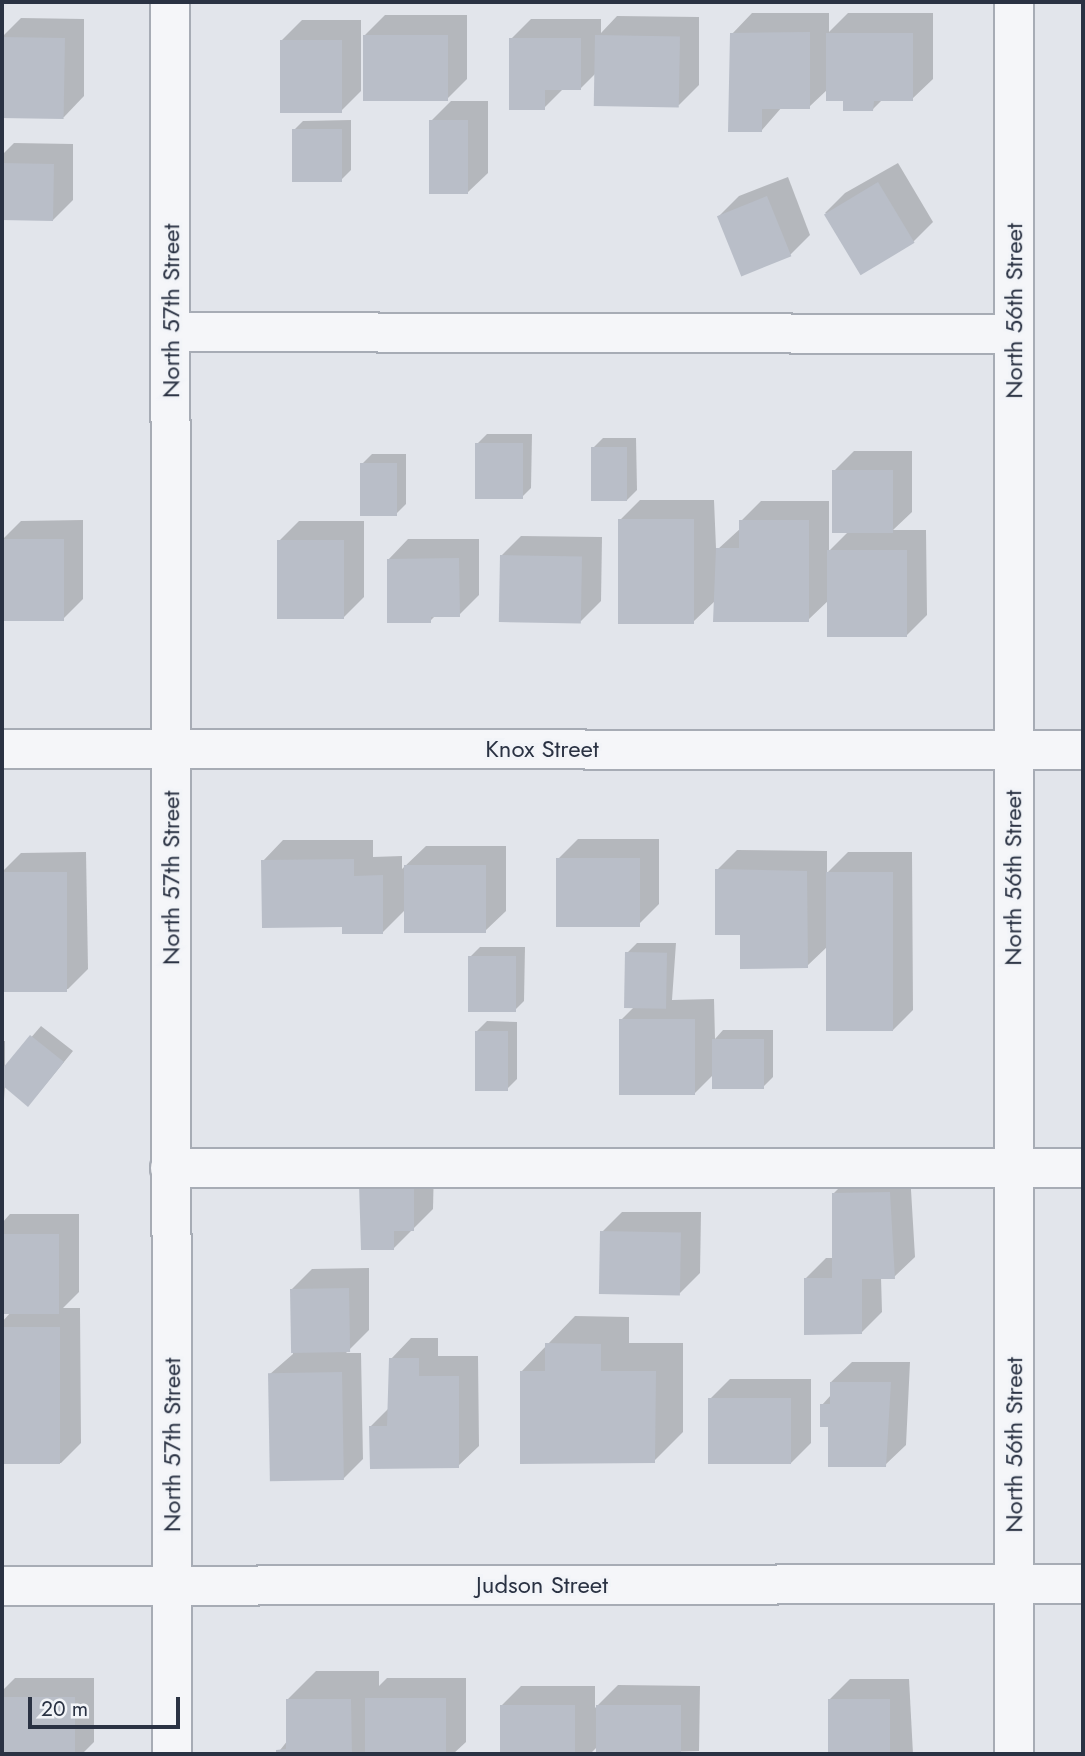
<!DOCTYPE html>
<style>
body{margin:0}
#map{position:relative;width:1085px;height:1756px;overflow:hidden;background:#e2e5eb;font-family:Jost,sans-serif}
div>[style]{position:absolute}
.shadow>*{inset:0;background:#0003}
.building>*{inset:0;background:#b9bec8;transform-origin:0 0}
.roads{filter:drop-shadow(2px 0 #a7acb5) drop-shadow(-2px 0 #a7acb5) drop-shadow(0 2px #a7acb5) drop-shadow(0 -2px #a7acb5)}
.minor>*{height:38px;margin:-19px;padding:0 19px;transform-origin:19px;border-radius:19px;background:#f5f6f9}
span{translate:-50% -50%;white-space:nowrap;text-align:center;line-height:1.15;-webkit-text-stroke:6px #f2f4f8;paint-order:stroke}
.street-label{font-size:24px;color:#2a3243}
.frame{position:absolute;inset:0;border:4px solid #2a3243;pointer-events:none}
.scale{position:absolute;left:28px;top:1697px;width:152px;height:32px;box-sizing:border-box;border:4px solid #2a3243;border-top:0;padding-left:9px;font-size:21px;line-height:24px;white-space:nowrap;color:#2a3243;-webkit-text-stroke:5px #f2f4f8;paint-order:stroke}
</style>
<div id="map">
<div class="shadow">
<i style="clip-path:polygon(752px 13px,829px 13px,829px 32px,848px 13px,933px 13px,933px 79px,912px 99px,883px 99px,873px 109px,828px 89px,809px 107px,782px 107px,762px 130px,732px 34px)"></i>
<i style="clip-path:polygon(385px 15px,467px 15px,467px 79px,447px 99px,365px 35px)"></i>
<i style="clip-path:polygon(617px 16px,699px 17px,699px 85px,679px 105px,597px 72px,580px 89px,563px 89px,544px 108px,511px 39px,531px 19px,601px 19px,601px 33px)"></i>
<i style="clip-path:polygon(21px 18px,84px 19px,84px 96px,64px 117px,2px 117px,2px 37px)"></i>
<i style="clip-path:polygon(302px 20px,361px 20px,361px 91px,341px 111px,282px 40px)"></i>
<i style="clip-path:polygon(451px 101px,488px 101px,488px 173px,467px 193px,431px 121px)"></i>
<i style="clip-path:polygon(351px 120px,351px 170px,341px 180px,293px 131px,303px 121px)"></i>
<i style="clip-path:polygon(14px 143px,73px 144px,73px 200px,53px 220px,2px 218px,2px 155px)"></i>
<i style="clip-path:polygon(898px 163px,933px 222px,913px 242px,825px 213px,845px 193px)"></i>
<i style="clip-path:polygon(788px 177px,810px 235px,790px 255px,719px 216px,739px 196px)"></i>
<i style="clip-path:polygon(487px 434px,532px 434px,531px 488px,521px 498px,477px 444px)"></i>
<i style="clip-path:polygon(603px 438px,636px 438px,637px 490px,627px 500px,593px 448px)"></i>
<i style="clip-path:polygon(854px 451px,912px 451px,912px 512px,893px 530px,926px 530px,927px 615px,907px 635px,830px 599px,808px 620px,716px 600px,693px 622px,620px 520px,640px 500px,714px 500px,717px 572px,718px 549px,741px 528px,741px 521px,761px 501px,829px 501px,829px 551px,848px 532px,834px 471px)"></i>
<i style="clip-path:polygon(372px 454px,406px 454px,406px 504px,396px 514px,362px 464px)"></i>
<i style="clip-path:polygon(83px 520px,83px 599px,63px 619px,2px 619px,2px 540px,21px 521px)"></i>
<i style="clip-path:polygon(299px 521px,364px 521px,364px 597px,344px 617px,279px 541px)"></i>
<i style="clip-path:polygon(521px 536px,602px 537px,601px 601px,581px 621px,501px 556px)"></i>
<i style="clip-path:polygon(408px 539px,479px 539px,479px 595px,459px 615px,436px 615px,430px 621px,388px 560px)"></i>
<i style="clip-path:polygon(578px 839px,659px 839px,659px 904px,639px 924px,558px 859px)"></i>
<i style="clip-path:polygon(283px 840px,373px 840px,373px 857px,402px 856px,402px 869px,426px 846px,506px 846px,506px 911px,485px 931px,406px 909px,383px 932px,344px 926px,263px 861px)"></i>
<i style="clip-path:polygon(737px 850px,827px 851px,827px 873px,848px 852px,912px 852px,913px 1010px,893px 1030px,828px 946px,807px 966px,742px 933px,717px 870px)"></i>
<i style="clip-path:polygon(86px 852px,88px 969px,68px 989px,2px 990px,2px 872px,21px 853px)"></i>
<i style="clip-path:polygon(637px 943px,676px 943px,672px 1000px,714px 999px,715px 1039px,723px 1030px,773px 1030px,773px 1077px,763px 1087px,713px 1075px,695px 1093px,621px 1020px,635px 1006px,627px 953px)"></i>
<i style="clip-path:polygon(480px 947px,525px 947px,524px 1001px,514px 1011px,470px 957px)"></i>
<i style="clip-path:polygon(487px 1021px,517px 1022px,517px 1079px,507px 1089px,477px 1031px)"></i>
<i style="clip-path:polygon(41px 1026px,73px 1051px,37px 1095px,5px 1086px,2px 1127px,2px 1041px,5px 1041px,5px 1068px)"></i>
<i style="clip-path:polygon(434px 1165px,433px 1209px,394px 1248px,361px 1184px)"></i>
<i style="clip-path:polygon(910px 1173px,915px 1257px,894px 1277px,881px 1277px,882px 1312px,862px 1332px,806px 1278px,826px 1258px,834px 1258px,833px 1194px,853px 1174px)"></i>
<i style="clip-path:polygon(622px 1212px,701px 1212px,700px 1273px,680px 1293px,602px 1232px)"></i>
<i style="clip-path:polygon(10px 1214px,79px 1214px,79px 1292px,63px 1308px,80px 1308px,81px 1443px,61px 1463px,2px 1463px,2px 1322px,11px 1312px,2px 1312px,2px 1223px)"></i>
<i style="clip-path:polygon(369px 1268px,369px 1330px,346px 1353px,361px 1353px,363px 1459px,343px 1479px,270px 1374px,293px 1354px,292px 1289px,312px 1269px)"></i>
<i style="clip-path:polygon(575px 1316px,629px 1317px,629px 1343px,683px 1343px,683px 1432px,654px 1461px,521px 1372px)"></i>
<i style="clip-path:polygon(411px 1338px,438px 1338px,438px 1356px,478px 1356px,479px 1446px,458px 1466px,371px 1426px,389px 1408px,391px 1359px)"></i>
<i style="clip-path:polygon(852px 1362px,910px 1362px,906px 1445px,885px 1465px,822px 1405px,831px 1395px,831px 1382px)"></i>
<i style="clip-path:polygon(730px 1379px,811px 1379px,811px 1443px,790px 1464px,710px 1399px)"></i>
<i style="clip-path:polygon(316px 1671px,379px 1671px,379px 1686px,387px 1678px,466px 1678px,466px 1742px,453px 1754px,277px 1754px,288px 1740px,288px 1699px)"></i>
<i style="clip-path:polygon(15px 1678px,94px 1678px,94px 1742px,82px 1754px,2px 1754px,2px 1691px)"></i>
<i style="clip-path:polygon(850px 1679px,909px 1679px,913px 1754px,830px 1754px,830px 1699px)"></i>
<i style="clip-path:polygon(618px 1685px,700px 1686px,699px 1751px,597px 1754px,597px 1747px,590px 1754px,502px 1754px,501px 1706px,521px 1686px,595px 1686px,595px 1708px)"></i>
</div>
<div class="building">
<i style="clip-path:polygon(810px 32px,810px 109px,762px 109px,762px 132px,728px 132px,730px 33px)"></i>
<i style="clip-path:polygon(826px 33px,913px 33px,913px 101px,874px 101px,873px 111px,843px 111px,843px 101px,826px 101px)"></i>
<i style="left:363px;top:35px;width:85px;height:66px"></i>
<i style="left:595px;top:35px;width:85px;height:71px;rotate:1deg"></i>
<i style="left:2px;top:37px;width:63px;height:81px;rotate:1deg"></i>
<i style="clip-path:polygon(509px 38px,581px 38px,581px 90px,545px 90px,545px 110px,509px 110px)"></i>
<i style="left:280px;top:40px;width:62px;height:73px"></i>
<i style="left:429px;top:120px;width:39px;height:74px"></i>
<i style="left:342px;top:129px;width:53px;height:50px;rotate:90deg"></i>
<i style="left:2px;top:163px;width:52px;height:57px;rotate:1deg"></i>
<i style="left:878px;top:182px;width:71px;height:63px;rotate:59deg"></i>
<i style="left:767px;top:196px;width:65px;height:54px;rotate:68deg"></i>
<i style="left:475px;top:443px;width:48px;height:56px"></i>
<i style="left:591px;top:447px;width:36px;height:54px"></i>
<i style="left:360px;top:463px;width:37px;height:53px"></i>
<i style="left:832px;top:470px;width:61px;height:63px"></i>
<i style="left:618px;top:519px;width:76px;height:105px"></i>
<i style="clip-path:polygon(739px 520px,809px 520px,809px 622px,713px 622px,716px 548px,739px 548px)"></i>
<i style="left:64px;top:539px;width:82px;height:62px;rotate:90deg"></i>
<i style="left:277px;top:540px;width:67px;height:79px"></i>
<i style="left:827px;top:550px;width:80px;height:87px"></i>
<i style="left:500px;top:555px;width:82px;height:67px;rotate:1deg"></i>
<i style="clip-path:polygon(459px 558px,460px 617px,431px 617px,431px 623px,387px 623px,387px 559px)"></i>
<i style="left:556px;top:858px;width:84px;height:69px"></i>
<i style="clip-path:polygon(354px 859px,354px 876px,383px 875px,383px 934px,342px 934px,342px 927px,262px 928px,261px 860px)"></i>
<i style="left:404px;top:865px;width:82px;height:68px"></i>
<i style="clip-path:polygon(715px 869px,807px 871px,808px 968px,740px 969px,740px 935px,715px 935px)"></i>
<i style="left:2px;top:872px;width:65px;height:120px"></i>
<i style="left:826px;top:872px;width:67px;height:159px"></i>
<i style="left:625px;top:952px;width:42px;height:56px;rotate:1deg"></i>
<i style="left:468px;top:956px;width:48px;height:56px"></i>
<i style="left:695px;top:1019px;width:76px;height:76px;rotate:90deg"></i>
<i style="left:475px;top:1031px;width:33px;height:60px"></i>
<i style="clip-path:polygon(30px 1035px,64px 1062px,28px 1107px,2px 1085px,2px 1069px)"></i>
<i style="left:712px;top:1039px;width:52px;height:50px"></i>
<i style="clip-path:polygon(359px 1184px,414px 1185px,414px 1231px,394px 1231px,394px 1250px,361px 1250px)"></i>
<i style="clip-path:polygon(890px 1192px,895px 1279px,862px 1279px,862px 1334px,804px 1335px,804px 1278px,832px 1278px,832px 1193px)"></i>
<i style="left:600px;top:1231px;width:81px;height:63px;rotate:1deg"></i>
<i style="left:2px;top:1234px;width:57px;height:80px"></i>
<i style="left:349px;top:1288px;width:64px;height:59px;rotate:89deg"></i>
<i style="left:2px;top:1327px;width:58px;height:137px"></i>
<i style="clip-path:polygon(545px 1343px,601px 1344px,601px 1371px,656px 1371px,655px 1463px,520px 1464px,520px 1371px,545px 1371px)"></i>
<i style="clip-path:polygon(389px 1358px,419px 1358px,419px 1376px,459px 1376px,459px 1468px,370px 1469px,369px 1426px,387px 1426px)"></i>
<i style="left:342px;top:1372px;width:108px;height:74px;rotate:89deg"></i>
<i style="clip-path:polygon(830px 1382px,891px 1382px,886px 1467px,828px 1467px,828px 1427px,820px 1427px,820px 1404px,830px 1404px)"></i>
<i style="left:708px;top:1398px;width:83px;height:66px"></i>
<i style="left:2px;top:1697px;width:73px;height:57px"></i>
<i style="left:365px;top:1698px;width:81px;height:56px"></i>
<i style="clip-path:polygon(286px 1699px,351px 1699px,352px 1754px,276px 1754px,276px 1750px,286px 1749px)"></i>
<i style="left:828px;top:1699px;width:62px;height:55px"></i>
<i style="left:500px;top:1705px;width:75px;height:49px"></i>
<i style="left:596px;top:1705px;width:85px;height:49px"></i>
</div>
<div class="roads">
<div class="minor">
<i style="left:170px;top:2px;width:1752px;rotate:89.93deg"></i>
<i style="left:171px;top:332px;width:843px;rotate:0.14deg"></i>
<i style="left:2px;top:749px;width:1081px;rotate:0.05deg"></i>
<i style="left:170px;top:1168px;width:913px"></i>
<i style="left:2px;top:1586px;width:1081px;rotate:-0.11deg"></i>
<i style="left:1014px;top:1754px;width:1752px;rotate:-90deg"></i>
</div>
</div>
<div class="street-label">
<span style="left:171px;top:311px;rotate:-90deg">North 57th Street</span>
<span style="left:1014px;top:311px;rotate:-90deg">North 56th Street</span>
<span style="left:542px;top:749px">Knox Street</span>
<span style="left:171px;top:878px;rotate:-90deg">North 57th Street</span>
<span style="left:1013px;top:878px;rotate:-90deg">North 56th Street</span>
<span style="left:172px;top:1445px;rotate:-90deg">North 57th Street</span>
<span style="left:1014px;top:1445px;rotate:-90deg">North 56th Street</span>
<span style="left:542px;top:1585px">Judson Street</span>
</div>
<div class="frame"></div>
<div class="scale">20 m</div>
</div>
